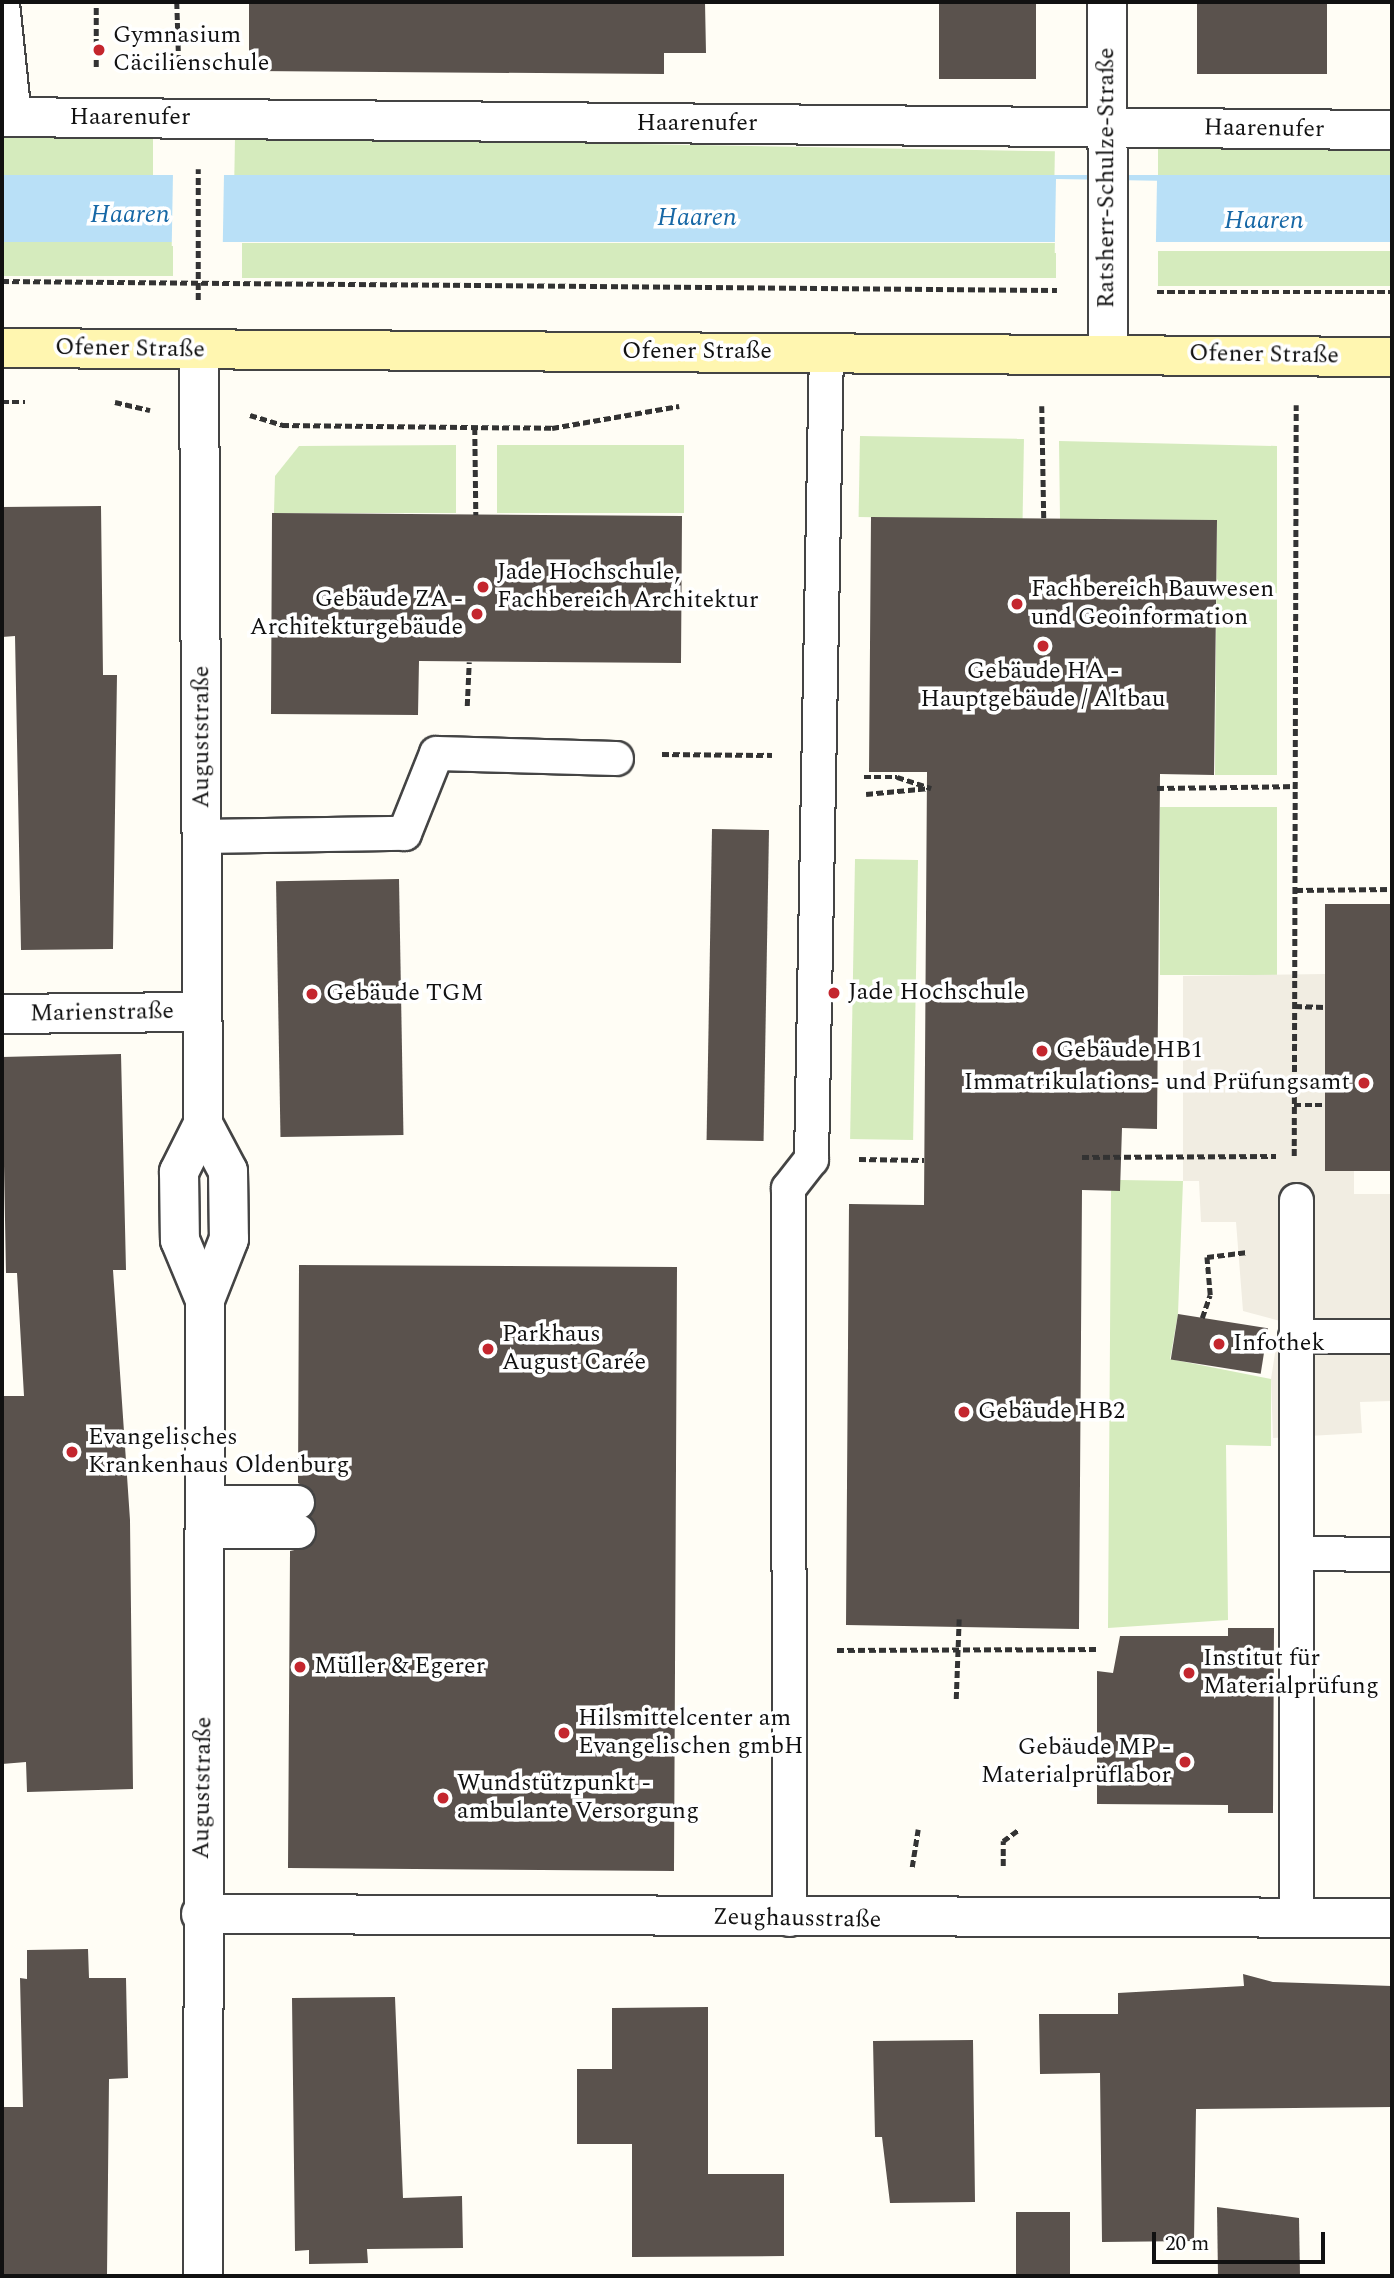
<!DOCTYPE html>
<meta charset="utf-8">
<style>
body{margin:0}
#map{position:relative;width:1394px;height:2278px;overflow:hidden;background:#fffdf5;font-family:Spectral,serif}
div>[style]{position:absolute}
.green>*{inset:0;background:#d5ebbd;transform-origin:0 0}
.plaza>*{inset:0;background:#f1ede2}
.water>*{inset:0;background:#b9e0f7;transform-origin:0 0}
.pier>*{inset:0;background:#fffdf5;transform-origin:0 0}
.building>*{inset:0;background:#5a524d;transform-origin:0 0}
.path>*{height:4.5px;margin-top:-2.25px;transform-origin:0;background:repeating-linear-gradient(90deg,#333 0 7px,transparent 0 10.5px)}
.roads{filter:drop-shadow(2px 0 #444) drop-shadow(-2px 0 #444) drop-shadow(0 2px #444) drop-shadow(0 -2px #444)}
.service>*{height:33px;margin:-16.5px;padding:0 16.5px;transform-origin:16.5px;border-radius:16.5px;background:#fff}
.minor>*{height:38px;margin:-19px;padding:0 19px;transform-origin:19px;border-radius:19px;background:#fff}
.secondary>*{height:38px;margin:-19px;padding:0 19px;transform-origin:19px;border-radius:19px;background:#fff6b0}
.dots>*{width:19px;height:19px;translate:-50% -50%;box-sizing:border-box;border:4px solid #fff;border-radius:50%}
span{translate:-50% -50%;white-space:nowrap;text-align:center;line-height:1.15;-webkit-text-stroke:7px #fff;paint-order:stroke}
.poi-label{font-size:24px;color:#111}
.left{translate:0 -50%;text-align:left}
.right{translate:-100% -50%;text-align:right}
.street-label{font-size:24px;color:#111}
.water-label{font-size:26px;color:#1768a6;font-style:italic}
.frame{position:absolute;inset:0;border:4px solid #111;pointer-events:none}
.scale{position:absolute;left:1152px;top:2232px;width:173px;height:32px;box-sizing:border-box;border:4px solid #111;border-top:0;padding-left:9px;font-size:21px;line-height:24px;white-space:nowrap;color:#111;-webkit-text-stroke:5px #fff;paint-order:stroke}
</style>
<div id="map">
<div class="green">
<i style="left:2px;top:134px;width:151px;height:41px"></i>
<i style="left:235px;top:137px;width:820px;height:41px;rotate:1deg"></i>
<i style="left:1158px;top:146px;width:234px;height:39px"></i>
<i style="left:2px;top:242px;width:171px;height:34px"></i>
<i style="left:242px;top:243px;width:814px;height:35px"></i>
<i style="left:1158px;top:251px;width:234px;height:35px"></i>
<i style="left:860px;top:436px;width:164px;height:81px;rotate:1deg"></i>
<i style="clip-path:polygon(1059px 441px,1277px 446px,1277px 775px,1215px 775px,1217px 520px,1060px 519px)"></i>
<i style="clip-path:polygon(456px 445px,456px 513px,274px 513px,275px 476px,299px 446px)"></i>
<i style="left:497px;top:445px;width:187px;height:68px"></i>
<i style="left:1160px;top:807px;width:117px;height:168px"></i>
<i style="left:855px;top:859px;width:63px;height:280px;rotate:1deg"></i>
<i style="clip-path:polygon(1120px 1180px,1183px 1181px,1178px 1314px,1170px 1359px,1271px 1379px,1271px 1446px,1226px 1445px,1228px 1620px,1108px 1628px,1111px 1191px)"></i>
</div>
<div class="plaza">
<i style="clip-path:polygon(1325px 974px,1325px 1171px,1354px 1171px,1354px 1194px,1392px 1194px,1392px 1401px,1360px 1402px,1362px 1433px,1273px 1438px,1271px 1379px,1280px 1321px,1243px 1311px,1236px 1222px,1201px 1222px,1199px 1181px,1183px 1181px,1183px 976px)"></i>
</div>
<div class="water">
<i style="left:2px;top:175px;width:1390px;height:67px"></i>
</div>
<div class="pier">
<i style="left:173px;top:173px;width:51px;height:73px;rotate:1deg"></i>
<i style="left:1056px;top:179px;width:101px;height:74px;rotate:1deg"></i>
</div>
<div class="building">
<i style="clip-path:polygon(249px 2px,705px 2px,706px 53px,664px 53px,664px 74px,249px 71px)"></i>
<i style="left:939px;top:2px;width:97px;height:77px"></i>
<i style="left:1197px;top:2px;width:130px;height:72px"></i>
<i style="clip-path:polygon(101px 506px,103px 675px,117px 675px,113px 949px,21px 950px,15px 636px,2px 637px,2px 507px)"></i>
<i style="clip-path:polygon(272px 513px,682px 516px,681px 663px,419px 661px,418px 715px,271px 714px)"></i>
<i style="clip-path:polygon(871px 517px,1217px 520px,1214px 775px,1160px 774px,1157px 1129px,1122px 1128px,1120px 1191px,1082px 1190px,1079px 1629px,846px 1625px,849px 1204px,924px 1205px,927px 772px,869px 772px)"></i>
<i style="left:769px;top:830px;width:311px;height:57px;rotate:91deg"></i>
<i style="left:399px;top:879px;width:256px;height:123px;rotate:89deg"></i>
<i style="left:1392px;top:904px;width:267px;height:67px;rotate:90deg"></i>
<i style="clip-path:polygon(121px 1054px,126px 1270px,113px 1270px,130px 1520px,133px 1789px,27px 1792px,26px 1762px,2px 1764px,2px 1396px,24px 1396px,17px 1273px,6px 1273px,2px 1057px)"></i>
<i style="clip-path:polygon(299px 1265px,677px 1267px,674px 1871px,288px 1868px,290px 1551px,308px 1547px,317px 1532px,309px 1516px,314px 1493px,298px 1483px)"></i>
<i style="left:1178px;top:1314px;width:91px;height:46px;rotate:9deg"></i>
<i style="clip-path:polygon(1228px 1628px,1274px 1628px,1273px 1813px,1228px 1813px,1228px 1805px,1097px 1804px,1097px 1671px,1113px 1673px,1120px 1636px,1228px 1636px)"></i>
<i style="clip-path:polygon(88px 1949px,89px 1978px,126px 1978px,128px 2078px,109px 2079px,107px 2276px,2px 2276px,2px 2107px,23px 2107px,20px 1978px,27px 1979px,27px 1950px)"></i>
<i style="clip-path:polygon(1243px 1974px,1273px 1982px,1392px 1986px,1392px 2107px,1196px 2109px,1194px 2241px,1102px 2242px,1100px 2073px,1040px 2074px,1039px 2014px,1118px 2014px,1118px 1993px,1244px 1986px)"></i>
<i style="clip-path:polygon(395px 1997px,403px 2198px,462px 2196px,463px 2248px,367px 2249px,368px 2263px,309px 2264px,309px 2250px,295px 2251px,292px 1998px)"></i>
<i style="clip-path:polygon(708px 2007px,708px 2174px,784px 2174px,784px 2256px,632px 2257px,632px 2144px,577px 2144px,577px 2069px,612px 2069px,612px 2008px)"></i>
<i style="clip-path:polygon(973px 2040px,975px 2202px,890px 2203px,882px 2137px,875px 2137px,873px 2041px)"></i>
<i style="clip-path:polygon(1217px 2207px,1299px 2218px,1300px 2276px,1218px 2276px)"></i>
<i style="left:1016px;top:2212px;width:54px;height:64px"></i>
</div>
<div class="path">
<i style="left:177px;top:2px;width:65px;rotate:88.2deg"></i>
<i style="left:96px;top:67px;width:65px;rotate:-90deg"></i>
<i style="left:2px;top:281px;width:1055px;rotate:0.49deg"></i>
<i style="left:1157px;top:292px;width:235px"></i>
<i style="left:198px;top:300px;width:131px;rotate:-90deg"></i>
<i style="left:2px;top:402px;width:23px"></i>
<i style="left:115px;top:402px;width:36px;rotate:13deg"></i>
<i style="left:1042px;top:406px;width:112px;rotate:89deg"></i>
<i style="left:250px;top:415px;width:34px;rotate:17deg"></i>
<i style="left:282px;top:425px;width:270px;rotate:0.6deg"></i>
<i style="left:552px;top:428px;width:129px;rotate:-9.8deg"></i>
<i style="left:475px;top:428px;width:87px;rotate:89.3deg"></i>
<i style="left:467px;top:706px;width:44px;rotate:-87.4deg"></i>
<i style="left:662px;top:754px;width:110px;rotate:0.5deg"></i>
<i style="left:864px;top:777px;width:33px"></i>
<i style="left:897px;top:777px;width:36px;rotate:18deg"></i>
<i style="left:1157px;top:788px;width:140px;rotate:-0.8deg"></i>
<i style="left:866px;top:794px;width:64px;rotate:-5.4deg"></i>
<i style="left:1296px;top:890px;width:96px;rotate:-0.6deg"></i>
<i style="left:1295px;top:1006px;width:30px;rotate:2deg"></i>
<i style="left:1294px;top:1105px;width:30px"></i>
<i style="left:1294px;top:1156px;width:751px;rotate:-89.85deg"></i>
<i style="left:1082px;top:1157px;width:194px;rotate:-0.3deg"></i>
<i style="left:859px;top:1159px;width:65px;rotate:0.9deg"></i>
<i style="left:1202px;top:1318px;width:24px;rotate:-71deg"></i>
<i style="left:1210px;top:1295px;width:38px;rotate:-95deg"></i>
<i style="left:1207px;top:1257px;width:41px;rotate:-7deg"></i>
<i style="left:837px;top:1650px;width:261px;rotate:-0.2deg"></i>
<i style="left:956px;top:1699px;width:80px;rotate:-87.9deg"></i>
<i style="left:1003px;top:1866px;width:25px;rotate:-90deg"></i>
<i style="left:1003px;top:1841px;width:19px;rotate:-36deg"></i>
<i style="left:912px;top:1867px;width:38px;rotate:-81deg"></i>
</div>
<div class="roads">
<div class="service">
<i style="left:2px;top:3px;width:115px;rotate:84deg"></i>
<i style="left:202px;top:836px;width:202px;rotate:-0.9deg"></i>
<i style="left:404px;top:833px;width:86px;rotate:-68.2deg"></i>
<i style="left:436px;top:753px;width:180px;rotate:1.6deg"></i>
<i style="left:1295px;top:1336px;width:97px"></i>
<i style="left:208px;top:1502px;width:89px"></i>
<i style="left:208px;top:1531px;width:90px"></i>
<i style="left:1296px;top:1553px;width:96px;rotate:0.6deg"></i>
<i style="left:1296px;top:1917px;width:717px;rotate:-90deg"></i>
<i style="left:789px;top:1919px;width:731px;rotate:-90.08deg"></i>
<i style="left:788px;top:1188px;width:37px;rotate:-52deg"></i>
<i style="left:811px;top:1159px;width:807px;rotate:-88.94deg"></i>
</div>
<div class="minor">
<i style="left:1107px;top:2px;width:352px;rotate:89.8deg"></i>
<i style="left:2px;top:117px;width:1390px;rotate:0.54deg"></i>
<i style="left:199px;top:350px;width:774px;rotate:89.7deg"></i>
<i style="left:203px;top:1124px;width:54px;rotate:116.6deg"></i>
<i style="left:179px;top:1172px;width:68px;rotate:89.2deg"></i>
<i style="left:180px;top:1240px;width:65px;rotate:67.4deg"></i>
<i style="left:2px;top:1014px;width:200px;rotate:-0.6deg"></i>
<i style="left:203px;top:1124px;width:53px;rotate:62deg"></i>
<i style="left:228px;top:1171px;width:68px;rotate:89.2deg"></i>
<i style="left:229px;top:1239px;width:66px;rotate:111.5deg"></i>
<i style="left:205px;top:1300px;width:976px;rotate:90.12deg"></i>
<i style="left:201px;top:1914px;width:1191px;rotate:0.19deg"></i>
</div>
<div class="secondary">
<i style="left:2px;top:348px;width:1390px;rotate:0.37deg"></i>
</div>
</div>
<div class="dots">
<i style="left:99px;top:50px;background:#c4262e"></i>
<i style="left:483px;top:587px;background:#c4262e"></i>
<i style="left:1017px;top:604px;background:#c4262e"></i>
<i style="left:477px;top:614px;background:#c4262e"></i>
<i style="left:1043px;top:646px;background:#c4262e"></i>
<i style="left:834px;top:993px;background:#c4262e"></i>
<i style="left:312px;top:994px;background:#c4262e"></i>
<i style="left:1042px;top:1051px;background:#c4262e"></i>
<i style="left:1364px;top:1083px;background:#c4262e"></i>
<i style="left:1219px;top:1344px;background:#c4262e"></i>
<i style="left:488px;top:1349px;background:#c4262e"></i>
<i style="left:964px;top:1412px;background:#c4262e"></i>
<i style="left:72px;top:1452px;background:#c4262e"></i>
<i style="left:300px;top:1667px;background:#c4262e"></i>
<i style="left:1189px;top:1673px;background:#c4262e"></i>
<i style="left:564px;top:1733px;background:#c4262e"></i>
<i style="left:1185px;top:1762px;background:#c4262e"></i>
<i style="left:443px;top:1798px;background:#c4262e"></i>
</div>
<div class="poi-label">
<span class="left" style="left:113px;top:50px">Gymnasium<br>Cäcilienschule</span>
<span class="left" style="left:497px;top:587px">Jade Hochschule,<br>Fachbereich Architektur</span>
<span class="left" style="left:1031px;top:604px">Fachbereich Bauwesen<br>und Geoinformation</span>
<span class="right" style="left:463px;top:614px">Gebäude ZA -<br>Architekturgebäude</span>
<span style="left:1043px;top:686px">Gebäude HA -<br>Hauptgebäude / Altbau</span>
<span class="left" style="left:848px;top:993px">Jade Hochschule</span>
<span class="left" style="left:326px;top:994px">Gebäude TGM</span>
<span class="left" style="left:1056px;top:1051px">Gebäude HB1</span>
<span class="right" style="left:1350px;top:1083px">Immatrikulations- und Prüfungsamt</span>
<span class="left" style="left:502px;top:1349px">Parkhaus<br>August Carée</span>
<span class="left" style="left:1233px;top:1344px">Infothek</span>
<span class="left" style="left:978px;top:1412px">Gebäude HB2</span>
<span class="left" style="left:88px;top:1452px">Evangelisches<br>Krankenhaus Oldenburg</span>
<span class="left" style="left:1203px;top:1673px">Institut für<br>Materialprüfung</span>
<span class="left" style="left:314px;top:1667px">Müller &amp; Egerer</span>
<span class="left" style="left:578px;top:1733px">Hilsmittelcenter am<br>Evangelischen gmbH</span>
<span class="right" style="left:1171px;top:1762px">Gebäude MP -<br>Materialprüflabor</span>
<span class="left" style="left:457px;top:1798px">Wundstützpunkt -<br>ambulante Versorgung</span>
</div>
<div class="street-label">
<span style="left:130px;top:118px">Haarenufer</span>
<span style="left:697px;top:124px">Haarenufer</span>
<span style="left:1264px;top:129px;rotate:1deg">Haarenufer</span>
<span style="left:1107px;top:178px;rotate:-90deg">Ratsherr-Schulze-Straße</span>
<span style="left:130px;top:349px;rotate:1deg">Ofener Straße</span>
<span style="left:697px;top:352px">Ofener Straße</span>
<span style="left:1264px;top:355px;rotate:1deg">Ofener Straße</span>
<span style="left:202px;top:737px;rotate:-90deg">Auguststraße</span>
<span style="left:102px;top:1013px;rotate:-1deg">Marienstraße</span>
<span style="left:203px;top:1788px;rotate:-89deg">Auguststraße</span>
<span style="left:797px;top:1919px;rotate:1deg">Zeughausstraße</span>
</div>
<div class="water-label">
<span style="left:130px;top:215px">Haaren</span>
<span style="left:697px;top:218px">Haaren</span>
<span style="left:1264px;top:221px">Haaren</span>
</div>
<div class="frame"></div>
<div class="scale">20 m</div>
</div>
